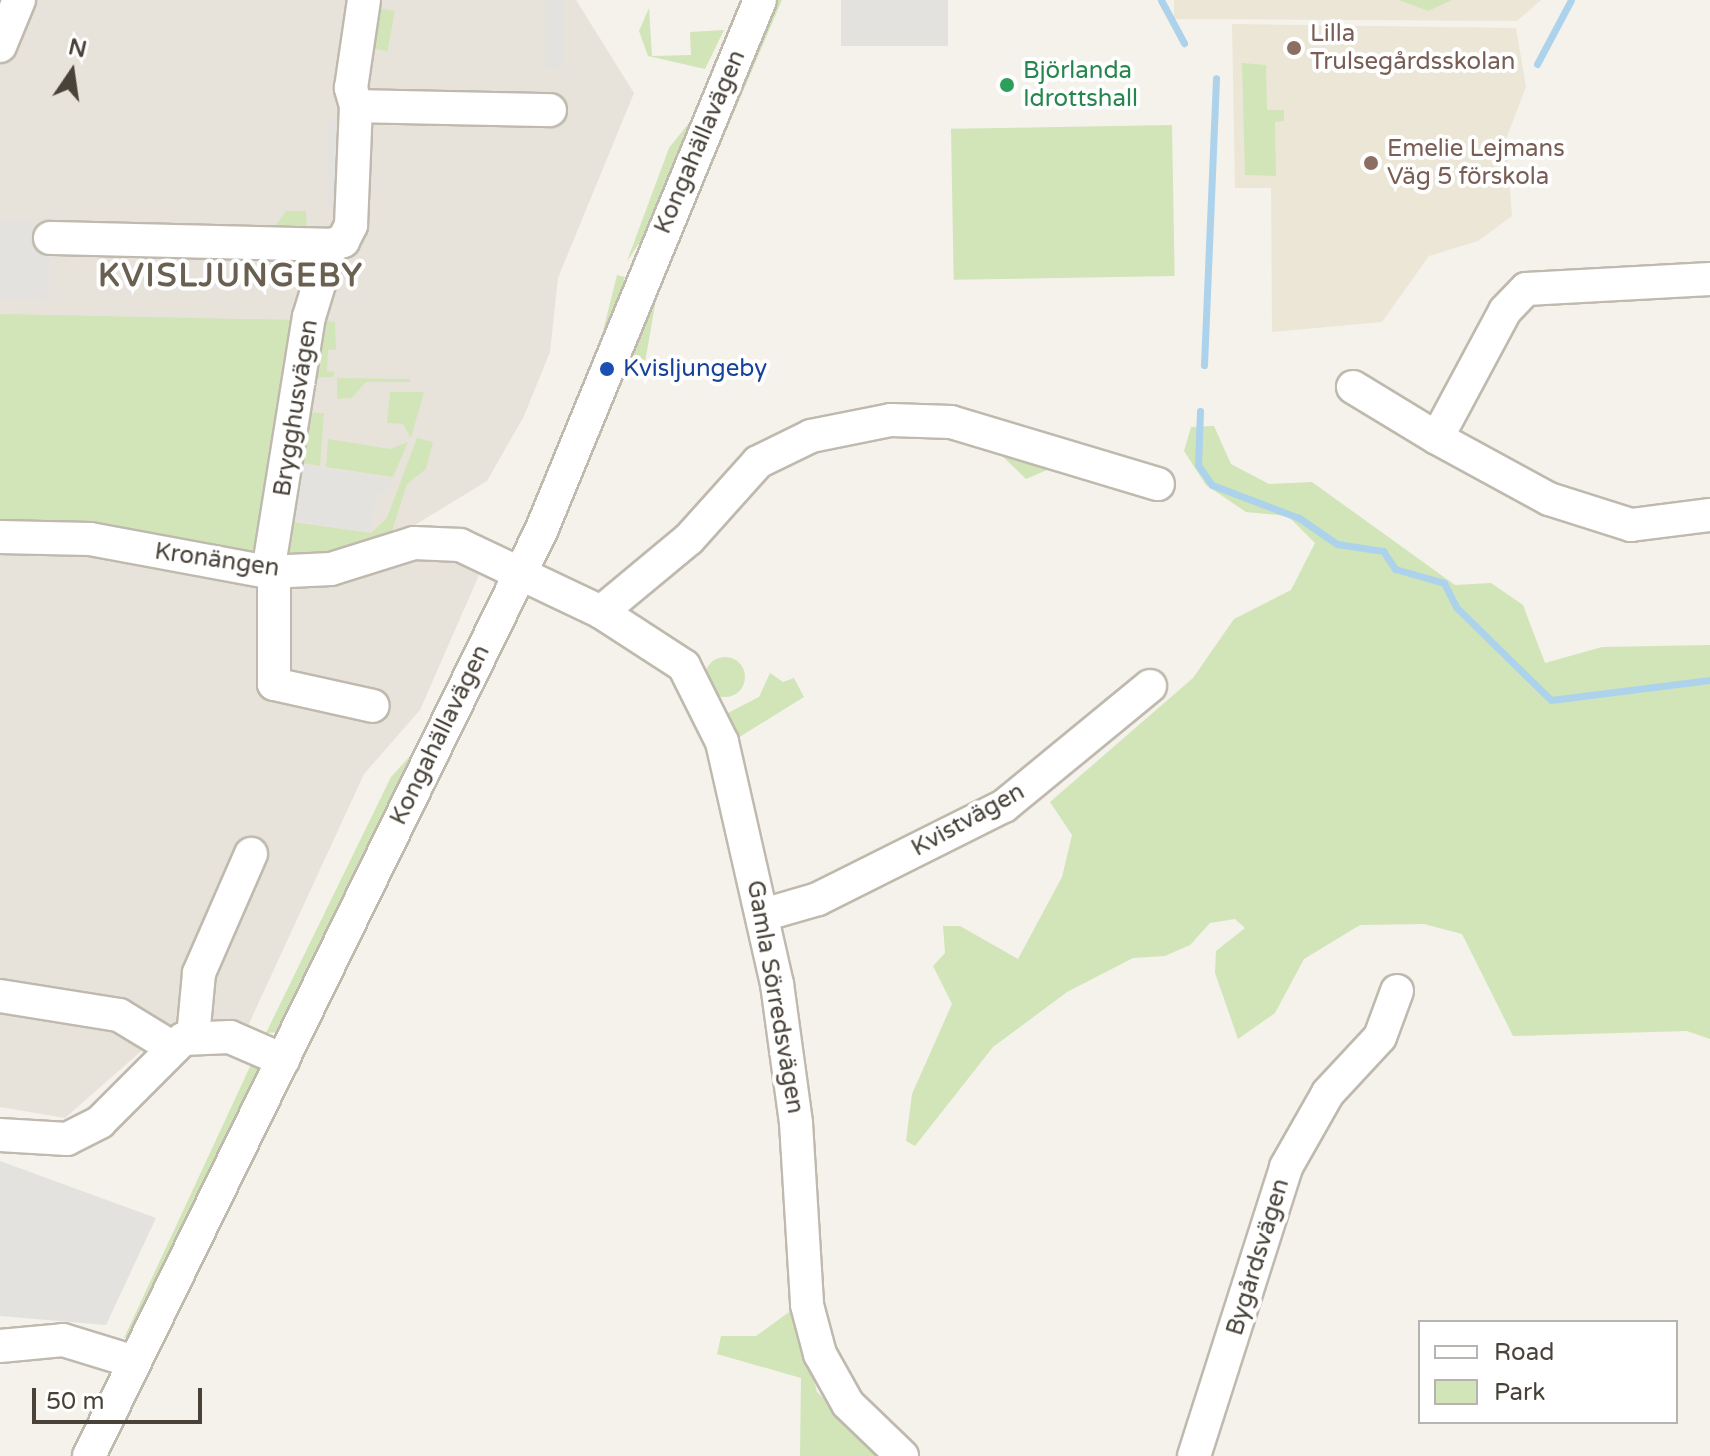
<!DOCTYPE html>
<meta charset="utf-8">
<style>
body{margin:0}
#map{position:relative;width:1710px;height:1456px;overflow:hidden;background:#f4f2eb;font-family:"Varela Round",sans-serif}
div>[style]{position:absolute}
.residential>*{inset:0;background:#e8e3da}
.education>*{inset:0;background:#ece6d7}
.green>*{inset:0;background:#d1e5b8;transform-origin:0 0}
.round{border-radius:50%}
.parking>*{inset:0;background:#e4e2df;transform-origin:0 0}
.stream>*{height:7px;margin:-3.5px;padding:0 3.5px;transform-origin:3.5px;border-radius:3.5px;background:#add2ec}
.roads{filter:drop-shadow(2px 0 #bfb9ae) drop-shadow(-2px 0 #bfb9ae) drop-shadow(0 2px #bfb9ae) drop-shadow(0 -2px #bfb9ae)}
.minor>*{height:32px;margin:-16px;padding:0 16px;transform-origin:16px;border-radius:16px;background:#fff}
.dots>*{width:22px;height:22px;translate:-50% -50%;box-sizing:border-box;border:4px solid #fff;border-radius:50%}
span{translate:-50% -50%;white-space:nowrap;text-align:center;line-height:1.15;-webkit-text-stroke:8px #fff;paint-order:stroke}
.education-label{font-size:24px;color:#785e54}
.left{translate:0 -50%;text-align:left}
.leisure-label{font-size:24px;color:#27864d}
.street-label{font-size:24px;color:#484239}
.transit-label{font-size:24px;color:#164399}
.district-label{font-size:32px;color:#6a6051;font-weight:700;letter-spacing:2px}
.legend{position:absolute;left:1418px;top:1320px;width:260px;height:104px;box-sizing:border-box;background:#fff;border:2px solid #b6b3b0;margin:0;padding:10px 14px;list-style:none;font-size:24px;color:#484239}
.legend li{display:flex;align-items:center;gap:16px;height:40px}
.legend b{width:40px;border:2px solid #b6b3b0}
.north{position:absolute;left:32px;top:32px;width:80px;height:80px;-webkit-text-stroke:6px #fff;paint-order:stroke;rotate:13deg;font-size:22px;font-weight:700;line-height:32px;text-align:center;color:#484239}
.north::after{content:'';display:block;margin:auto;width:28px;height:36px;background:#484239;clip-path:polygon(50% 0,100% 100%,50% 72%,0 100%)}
.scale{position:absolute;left:32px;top:1388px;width:170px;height:36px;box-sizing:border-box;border:4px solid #484239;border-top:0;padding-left:10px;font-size:24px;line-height:28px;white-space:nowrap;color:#484239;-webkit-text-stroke:6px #fff;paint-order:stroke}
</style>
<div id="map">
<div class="residential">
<i style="clip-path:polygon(0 0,576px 0,634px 93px,558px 278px,550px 352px,524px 416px,487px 481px,392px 539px,470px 562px,479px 575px,420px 710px,364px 774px,247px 1028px,172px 1024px,65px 1118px,0 1107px)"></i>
</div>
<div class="education">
<i style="clip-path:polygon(1174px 0,1541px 0,1517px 21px,1174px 19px)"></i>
<i style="clip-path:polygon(1232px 24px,1516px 28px,1526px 87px,1506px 139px,1512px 216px,1478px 241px,1429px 256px,1382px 322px,1272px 332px,1271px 188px,1235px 188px)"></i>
</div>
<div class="green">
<i style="clip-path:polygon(772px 0,782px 0,666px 272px,664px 272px)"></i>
<i style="clip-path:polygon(1399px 0,1452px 0,1428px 11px)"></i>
<i style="left:378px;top:8px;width:17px;height:41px;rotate:10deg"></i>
<i style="clip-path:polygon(649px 8px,652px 56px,691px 55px,690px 32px,724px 30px,705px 69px,648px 56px,639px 31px)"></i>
<i style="clip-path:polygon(1242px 63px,1266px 65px,1267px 110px,1284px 110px,1284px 121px,1275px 122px,1276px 176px,1245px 175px)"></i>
<i style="clip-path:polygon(696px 114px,651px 226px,627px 261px,669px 148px)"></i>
<i style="left:1172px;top:125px;width:151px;height:221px;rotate:89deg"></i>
<i style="clip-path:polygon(286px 211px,306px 211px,307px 232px,271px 232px)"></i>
<i style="left:617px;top:275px;width:8px;height:85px;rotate:14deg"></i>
<i style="clip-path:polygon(658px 288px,644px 368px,629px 376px,643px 318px)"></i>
<i style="clip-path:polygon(0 314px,298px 320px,267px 525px,247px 558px,0 530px)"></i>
<i style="clip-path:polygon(317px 320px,335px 322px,336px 350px,328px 350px,327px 371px,335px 372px,333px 377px,309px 378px)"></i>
<i style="clip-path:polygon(337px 378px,410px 379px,410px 382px,366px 382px,352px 398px,337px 399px)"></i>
<i style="clip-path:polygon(390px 392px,424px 392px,411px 438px,403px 424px,387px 423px)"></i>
<i style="clip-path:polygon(301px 412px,324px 413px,320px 466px,294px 462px)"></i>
<i style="clip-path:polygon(1214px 426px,1231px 464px,1269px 484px,1312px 482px,1455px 585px,1491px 583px,1523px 605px,1545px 663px,1602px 647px,1710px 645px,1710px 1039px,1687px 1031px,1513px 1036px,1462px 934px,1424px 924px,1360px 925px,1304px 959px,1275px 1013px,1238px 1039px,1215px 973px,1216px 951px,1245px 928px,1235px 919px,1210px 923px,1190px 945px,1165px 956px,1133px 958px,1067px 992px,993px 1047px,915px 1146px,906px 1141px,912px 1094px,952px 1004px,933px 966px,945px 953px,943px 926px,960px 926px,1018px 959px,1062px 877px,1072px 835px,1050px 802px,1193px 678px,1234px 619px,1291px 590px,1315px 543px,1288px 516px,1246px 512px,1206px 485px,1184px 451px,1191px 427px)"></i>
<i style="clip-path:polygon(417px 438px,433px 442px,426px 469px,407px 484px,391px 534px,326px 563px,287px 561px,286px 521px,371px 533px,387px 518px)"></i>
<i style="clip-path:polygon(328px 439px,390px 449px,408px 442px,393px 477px,326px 467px)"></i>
<i style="clip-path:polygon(996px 450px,1047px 465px,1047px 470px,1026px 479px)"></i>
<i class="round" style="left:705px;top:657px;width:40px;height:40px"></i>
<i style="clip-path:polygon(770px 673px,783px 682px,794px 678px,804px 697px,733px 741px,724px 715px,759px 697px)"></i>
<i style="clip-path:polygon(420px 745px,280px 1032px,266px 1033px,391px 777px)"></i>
<i style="clip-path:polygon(254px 1058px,261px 1074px,132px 1337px,124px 1338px)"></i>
<i style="clip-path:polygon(796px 1307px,817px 1392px,885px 1456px,800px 1456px,801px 1378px,717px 1354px,721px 1336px,756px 1336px)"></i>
</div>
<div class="parking">
<i style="left:545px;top:0;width:19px;height:69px"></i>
<i style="left:841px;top:0;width:107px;height:46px"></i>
<i style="left:327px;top:119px;width:15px;height:88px"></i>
<i style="clip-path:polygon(0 222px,33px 222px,33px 246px,50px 246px,49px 301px,0 299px)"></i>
<i style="clip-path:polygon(294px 464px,392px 479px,389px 494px,376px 493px,370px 532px,286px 519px)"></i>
<i style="clip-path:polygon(0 1161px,156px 1218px,106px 1325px,0 1316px)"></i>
</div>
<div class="stream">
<i style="left:1161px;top:0;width:49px;rotate:61.9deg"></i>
<i style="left:1537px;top:64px;width:72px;rotate:-62deg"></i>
<i style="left:1204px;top:365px;width:287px;rotate:-87.6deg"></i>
<i style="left:1200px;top:411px;width:54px;rotate:92.1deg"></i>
<i style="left:1198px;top:465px;width:24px;rotate:55deg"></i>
<i style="left:1212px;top:485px;width:93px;rotate:20.8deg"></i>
<i style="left:1299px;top:518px;width:46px;rotate:34.4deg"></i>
<i style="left:1337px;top:544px;width:47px;rotate:8.7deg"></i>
<i style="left:1383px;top:551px;width:22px;rotate:56deg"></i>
<i style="left:1395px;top:569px;width:51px;rotate:15.9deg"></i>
<i style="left:1444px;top:583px;width:27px;rotate:63deg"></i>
<i style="left:1456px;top:607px;width:133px;rotate:44.4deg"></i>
<i style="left:1551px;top:700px;width:160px;rotate:-7.2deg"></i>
</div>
<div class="roads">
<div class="minor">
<i style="left:0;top:46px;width:50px;rotate:-67.6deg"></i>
<i style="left:356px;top:106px;width:194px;rotate:1.2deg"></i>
<i style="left:50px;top:238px;width:281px;rotate:1.4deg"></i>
<i style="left:1710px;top:279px;width:184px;rotate:176.9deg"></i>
<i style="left:1526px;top:289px;width:30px;rotate:134deg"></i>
<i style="left:1505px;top:311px;width:144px;rotate:118.2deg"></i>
<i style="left:1437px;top:438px;width:128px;rotate:28.6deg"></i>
<i style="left:1549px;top:499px;width:86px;rotate:17.6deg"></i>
<i style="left:1631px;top:525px;width:80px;rotate:-7.2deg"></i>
<i style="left:1353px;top:387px;width:98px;rotate:31.3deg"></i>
<i style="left:0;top:537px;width:90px;rotate:1.3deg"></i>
<i style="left:90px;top:539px;width:181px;rotate:10.5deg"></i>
<i style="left:268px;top:572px;width:63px;rotate:-2.7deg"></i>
<i style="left:331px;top:569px;width:87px;rotate:-17.4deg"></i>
<i style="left:414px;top:543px;width:46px;rotate:2.5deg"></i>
<i style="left:460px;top:545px;width:156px;rotate:25.4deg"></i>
<i style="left:601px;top:612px;width:99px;rotate:33deg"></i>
<i style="left:684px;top:666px;width:85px;rotate:63.4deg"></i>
<i style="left:722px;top:742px;width:248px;rotate:77.2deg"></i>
<i style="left:777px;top:984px;width:140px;rotate:82.2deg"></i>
<i style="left:796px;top:1123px;width:182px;rotate:86.5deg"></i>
<i style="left:807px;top:1305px;width:51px;rotate:75.1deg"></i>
<i style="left:820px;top:1354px;width:57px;rotate:60.8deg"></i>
<i style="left:848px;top:1404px;width:75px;rotate:43.9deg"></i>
<i style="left:268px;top:572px;width:258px;rotate:-80.9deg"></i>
<i style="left:309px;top:317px;width:75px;rotate:-73deg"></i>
<i style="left:331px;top:245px;width:13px;rotate:-18deg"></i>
<i style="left:343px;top:241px;width:18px;rotate:-63deg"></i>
<i style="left:351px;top:225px;width:119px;rotate:-87.6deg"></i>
<i style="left:356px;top:106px;width:19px;rotate:-106deg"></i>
<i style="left:351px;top:88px;width:89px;rotate:-81.6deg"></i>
<i style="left:274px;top:572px;width:112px;rotate:90deg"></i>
<i style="left:274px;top:684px;width:101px;rotate:12.5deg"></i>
<i style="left:601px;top:612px;width:114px;rotate:-39.7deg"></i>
<i style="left:689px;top:539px;width:103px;rotate:-48.1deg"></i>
<i style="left:758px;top:462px;width:59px;rotate:-26.1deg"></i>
<i style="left:811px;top:436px;width:82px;rotate:-11.3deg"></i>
<i style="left:891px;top:420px;width:60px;rotate:1.9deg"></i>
<i style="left:951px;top:422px;width:216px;rotate:16.7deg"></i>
<i style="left:763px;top:915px;width:57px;rotate:-16.2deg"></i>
<i style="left:818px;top:899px;width:208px;rotate:-26.6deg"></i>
<i style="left:1004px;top:806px;width:189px;rotate:-39.4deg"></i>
<i style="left:0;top:996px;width:121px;rotate:9.1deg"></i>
<i style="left:119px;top:1015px;width:60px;rotate:31.3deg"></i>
<i style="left:193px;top:1037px;width:64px;rotate:-84.6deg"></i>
<i style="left:199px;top:973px;width:130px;rotate:-66.4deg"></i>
<i style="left:0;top:1135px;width:67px;rotate:3.4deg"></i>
<i style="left:67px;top:1139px;width:37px;rotate:-27deg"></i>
<i style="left:100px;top:1122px;width:117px;rotate:-45deg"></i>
<i style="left:183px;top:1039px;width:47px;rotate:-2.4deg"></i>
<i style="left:230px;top:1037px;width:58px;rotate:23.5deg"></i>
<i style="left:0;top:1346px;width:63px;rotate:-5.4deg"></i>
<i style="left:63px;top:1340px;width:75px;rotate:17deg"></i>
<i style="left:89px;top:1456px;width:1030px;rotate:-63.96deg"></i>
<i style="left:541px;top:531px;width:574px;rotate:-67.59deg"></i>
<i style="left:1194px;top:1456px;width:303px;rotate:-72.3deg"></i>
<i style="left:1286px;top:1167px;width:85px;rotate:-60.4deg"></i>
<i style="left:1328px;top:1093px;width:76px;rotate:-47.1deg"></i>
<i style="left:1380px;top:1037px;width:49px;rotate:-69.7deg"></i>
</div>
</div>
<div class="dots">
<i style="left:1294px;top:48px;background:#8d6e63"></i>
<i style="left:1007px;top:85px;background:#2e9e5b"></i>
<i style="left:1371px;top:163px;background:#8d6e63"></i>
<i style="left:607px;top:369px;background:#1a4fb4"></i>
</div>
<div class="education-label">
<span class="left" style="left:1310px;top:48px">Lilla<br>Trulsegårdsskolan</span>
<span class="left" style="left:1387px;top:163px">Emelie Lejmans<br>Väg 5 förskola</span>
</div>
<div class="leisure-label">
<span class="left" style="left:1023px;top:85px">Björlanda<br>Idrottshall</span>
</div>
<div class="street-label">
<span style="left:700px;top:142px;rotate:-67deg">Kongahällavägen</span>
<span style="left:296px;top:408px;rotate:-81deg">Brygghusvägen</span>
<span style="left:217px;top:560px;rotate:8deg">Kronängen</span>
<span style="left:440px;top:735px;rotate:-64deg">Kongahällavägen</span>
<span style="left:968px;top:820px;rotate:-29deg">Kvistvägen</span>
<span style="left:775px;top:997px;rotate:80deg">Gamla Sörredsvägen</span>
<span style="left:1258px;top:1257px;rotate:-73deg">Bygårdsvägen</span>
</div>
<div class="transit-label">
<span class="left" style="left:623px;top:369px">Kvisljungeby</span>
</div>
<div class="district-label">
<span style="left:231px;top:276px">KVISLJUNGEBY</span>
</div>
<ul class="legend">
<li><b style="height:10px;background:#fff"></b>Road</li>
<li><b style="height:22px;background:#d1e5b8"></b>Park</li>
</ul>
<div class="north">N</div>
<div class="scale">50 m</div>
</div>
